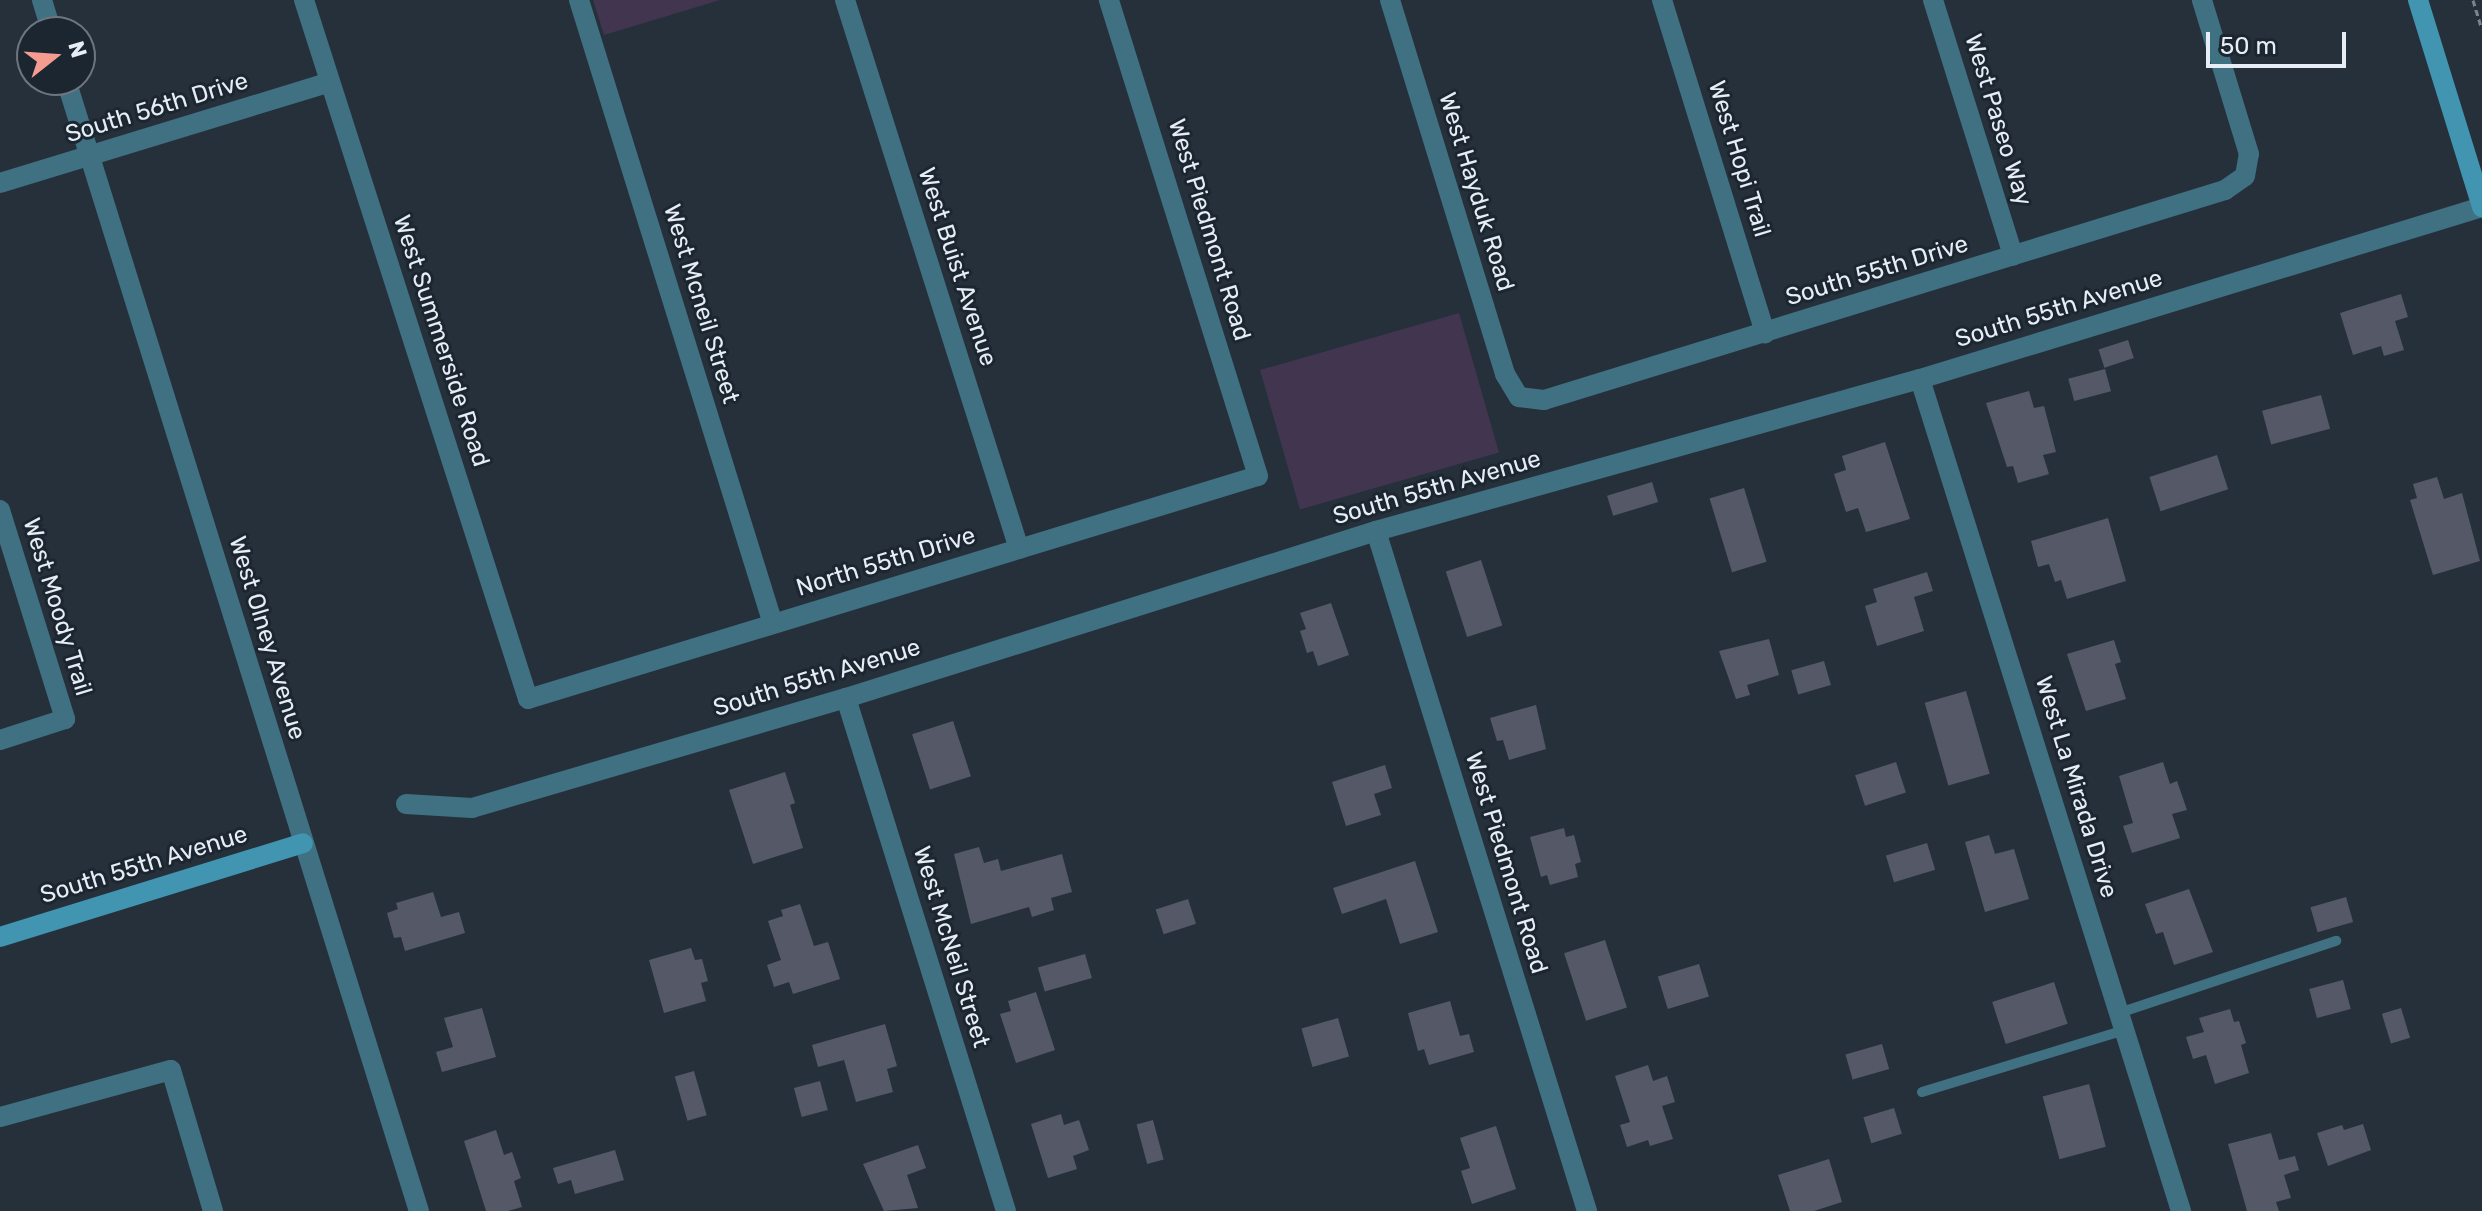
<!DOCTYPE html>
<style>
body{margin:0}
#map{position:relative;width:2482px;height:1211px;overflow:hidden;background:#26303b;font-family:Rubik,sans-serif}
div>[style]{position:absolute}
.green>*{inset:0;background:#41354f;transform-origin:0 0}
.building>*{inset:0;background:#555867;transform-origin:0 0}
.path>*{height:3px;margin-top:-1.5px;transform-origin:0;background:repeating-linear-gradient(90deg,#7b848d 0 6px,transparent 0 10px)}
.lane>*{height:10px;margin:-5px;padding:0 5px;transform-origin:5px;border-radius:5px;background:#3f7182}
.street>*{height:20px;margin:-10px;padding:0 10px;transform-origin:10px;border-radius:10px;background:#3f7182}
.secondary>*{height:20px;margin:-10px;padding:0 10px;transform-origin:10px;border-radius:10px;background:#4195b0}
span{translate:-50% -50%;white-space:nowrap;text-align:center;line-height:1.15;-webkit-text-stroke:6px #1c2631;paint-order:stroke}
.street-label{font-size:24px;color:#e6edf4}
.north{position:absolute;left:16px;top:16px;width:80px;height:80px;box-sizing:border-box;background:#1c2631;border:2px solid #6d767f;border-radius:50%;rotate:73deg;font-size:22px;font-weight:700;line-height:32px;text-align:center;color:#e6edf4}
.north::after{content:'';display:block;margin:auto;width:28px;height:36px;background:#f59c91;clip-path:polygon(50% 0,100% 100%,50% 72%,0 100%)}
.scale{position:absolute;left:2206px;top:32px;width:140px;height:36px;box-sizing:border-box;border:4px solid #e6edf4;border-top:0;padding-left:10px;font-size:24px;line-height:28px;white-space:nowrap;color:#e6edf4;-webkit-text-stroke:6px #1c2631;paint-order:stroke}
</style>
<div id="map">
<div class="green">
<i style="clip-path:polygon(593px 0,720px 0,604px 35px)"></i>
<i style="left:1459px;top:313px;width:145px;height:207px;rotate:74deg"></i>
</div>
<div class="building">
<i style="clip-path:polygon(2401px 294px,2408px 317px,2395px 321px,2404px 350px,2384px 356px,2381px 346px,2353px 355px,2340px 313px)"></i>
<i style="left:2128px;top:340px;width:19px;height:31px;rotate:72deg"></i>
<i style="left:2105px;top:369px;width:23px;height:38px;rotate:75deg"></i>
<i style="clip-path:polygon(2029px 391px,2034px 408px,2044px 406px,2056px 452px,2043px 455px,2049px 474px,2018px 483px,2013px 466px,2007px 467px,1986px 403px)"></i>
<i style="left:2321px;top:395px;width:35px;height:61px;rotate:75deg"></i>
<i style="clip-path:polygon(1885px 442px,1910px 519px,1866px 532px,1858px 508px,1846px 512px,1834px 474px,1846px 470px,1842px 456px)"></i>
<i style="left:2217px;top:455px;width:36px;height:71px;rotate:72deg"></i>
<i style="clip-path:polygon(2437px 477px,2444px 499px,2462px 493px,2480px 561px,2433px 575px,2410px 500px,2417px 498px,2413px 484px)"></i>
<i style="left:1652px;top:482px;width:21px;height:47px;rotate:73deg"></i>
<i style="left:1744px;top:488px;width:77px;height:36px;rotate:73deg"></i>
<i style="clip-path:polygon(2108px 518px,2126px 581px,2067px 599px,2061px 580px,2055px 582px,2049px 564px,2038px 567px,2031px 541px)"></i>
<i style="left:1481px;top:560px;width:69px;height:37px;rotate:72deg"></i>
<i style="clip-path:polygon(1927px 572px,1933px 591px,1914px 597px,1924px 631px,1877px 646px,1865px 606px,1877px 602px,1873px 589px)"></i>
<i style="clip-path:polygon(1331px 603px,1349px 655px,1318px 666px,1313px 651px,1307px 653px,1300px 631px,1306px 629px,1300px 613px)"></i>
<i style="clip-path:polygon(1769px 639px,1779px 675px,1747px 685px,1750px 695px,1736px 699px,1719px 651px)"></i>
<i style="clip-path:polygon(2114px 640px,2121px 662px,2115px 664px,2126px 699px,2086px 711px,2067px 654px)"></i>
<i style="left:1824px;top:661px;width:25px;height:34px;rotate:74deg"></i>
<i style="left:1966px;top:691px;width:86px;height:43px;rotate:74deg"></i>
<i style="clip-path:polygon(1536px 705px,1546px 749px,1509px 760px,1503px 740px,1497px 741px,1490px 718px)"></i>
<i style="left:953px;top:721px;width:58px;height:43px;rotate:72deg"></i>
<i style="left:1896px;top:762px;width:32px;height:43px;rotate:72deg"></i>
<i style="clip-path:polygon(2163px 762px,2170px 784px,2177px 781px,2187px 810px,2172px 814px,2180px 838px,2132px 853px,2123px 826px,2133px 823px,2119px 776px)"></i>
<i style="clip-path:polygon(1385px 765px,1392px 788px,1374px 794px,1381px 815px,1346px 826px,1332px 782px)"></i>
<i style="clip-path:polygon(785px 772px,795px 803px,790px 805px,803px 848px,753px 864px,729px 790px)"></i>
<i style="clip-path:polygon(1564px 828px,1566px 837px,1574px 835px,1581px 862px,1575px 864px,1578px 877px,1550px 885px,1547px 875px,1541px 877px,1530px 837px)"></i>
<i style="clip-path:polygon(1989px 835px,1995px 854px,2014px 849px,2029px 899px,1985px 912px,1965px 842px)"></i>
<i style="left:1927px;top:843px;width:28px;height:43px;rotate:73deg"></i>
<i style="clip-path:polygon(979px 847px,984px 863px,998px 859px,1001px 871px,1062px 854px,1072px 892px,1051px 898px,1054px 910px,1032px 917px,1029px 907px,971px 924px,954px 854px)"></i>
<i style="clip-path:polygon(1415px 861px,1438px 932px,1400px 944px,1386px 899px,1342px 914px,1333px 888px)"></i>
<i style="clip-path:polygon(2189px 889px,2213px 952px,2174px 965px,2163px 932px,2156px 934px,2145px 904px)"></i>
<i style="clip-path:polygon(433px 892px,441px 917px,459px 912px,465px 933px,405px 951px,401px 937px,394px 938px,387px 913px,398px 909px,396px 903px)"></i>
<i style="left:2346px;top:897px;width:26px;height:37px;rotate:74deg"></i>
<i style="left:1188px;top:899px;width:26px;height:34px;rotate:72deg"></i>
<i style="clip-path:polygon(800px 904px,814px 946px,828px 942px,840px 979px,793px 994px,789px 982px,774px 987px,767px 965px,781px 960px,768px 921px,783px 916px,781px 910px)"></i>
<i style="left:1605px;top:940px;width:71px;height:43px;rotate:72deg"></i>
<i style="clip-path:polygon(691px 948px,695px 960px,702px 959px,708px 981px,701px 983px,706px 1001px,664px 1013px,649px 960px)"></i>
<i style="left:1085px;top:954px;width:25px;height:49px;rotate:74deg"></i>
<i style="left:1699px;top:964px;width:34px;height:43px;rotate:73deg"></i>
<i style="left:2343px;top:980px;width:30px;height:35px;rotate:75deg"></i>
<i style="left:2054px;top:982px;width:44px;height:65px;rotate:72deg"></i>
<i style="clip-path:polygon(1036px 992px,1055px 1050px,1016px 1063px,1000px 1014px,1011px 1011px,1008px 1001px)"></i>
<i style="clip-path:polygon(1450px 1001px,1460px 1036px,1469px 1034px,1474px 1052px,1429px 1065px,1424px 1049px,1418px 1051px,1408px 1013px)"></i>
<i style="clip-path:polygon(482px 1008px,496px 1057px,442px 1072px,436px 1052px,453px 1047px,444px 1018px)"></i>
<i style="left:2401px;top:1008px;width:31px;height:20px;rotate:73deg"></i>
<i style="clip-path:polygon(2230px 1009px,2234px 1022px,2239px 1021px,2246px 1043px,2241px 1045px,2249px 1073px,2215px 1084px,2206px 1055px,2193px 1059px,2186px 1037px,2204px 1032px,2199px 1018px)"></i>
<i style="left:1338px;top:1018px;width:40px;height:38px;rotate:74deg"></i>
<i style="clip-path:polygon(885px 1024px,897px 1066px,887px 1069px,893px 1092px,856px 1102px,844px 1060px,818px 1067px,812px 1045px)"></i>
<i style="left:1882px;top:1044px;width:26px;height:38px;rotate:74deg"></i>
<i style="clip-path:polygon(1648px 1065px,1653px 1081px,1667px 1076px,1675px 1102px,1662px 1106px,1673px 1139px,1650px 1146px,1648px 1140px,1627px 1147px,1620px 1125px,1630px 1122px,1615px 1076px)"></i>
<i style="left:694px;top:1071px;width:46px;height:20px;rotate:74deg"></i>
<i style="left:820px;top:1081px;width:30px;height:27px;rotate:75deg"></i>
<i style="left:2089px;top:1084px;width:65px;height:48px;rotate:75deg"></i>
<i style="left:1894px;top:1108px;width:27px;height:32px;rotate:73deg"></i>
<i style="clip-path:polygon(1061px 1114px,1064px 1125px,1079px 1120px,1089px 1150px,1073px 1156px,1077px 1169px,1048px 1178px,1031px 1124px)"></i>
<i style="left:1153px;top:1120px;width:41px;height:17px;rotate:75deg"></i>
<i style="clip-path:polygon(2363px 1124px,2371px 1150px,2328px 1166px,2317px 1133px,2342px 1125px,2344px 1130px)"></i>
<i style="clip-path:polygon(1496px 1126px,1516px 1189px,1472px 1204px,1461px 1171px,1470px 1168px,1460px 1138px)"></i>
<i style="clip-path:polygon(496px 1130px,504px 1155px,512px 1152px,521px 1178px,514px 1181px,522px 1207px,508px 1211px,486px 1211px,464px 1141px)"></i>
<i style="clip-path:polygon(2271px 1133px,2279px 1160px,2295px 1156px,2299px 1170px,2284px 1175px,2291px 1198px,2276px 1202px,2279px 1211px,2247px 1211px,2228px 1144px)"></i>
<i style="clip-path:polygon(918px 1145px,926px 1168px,907px 1175px,918px 1208px,884px 1211px,863px 1164px)"></i>
<i style="clip-path:polygon(615px 1150px,624px 1180px,575px 1194px,571px 1180px,558px 1184px,553px 1168px)"></i>
<i style="clip-path:polygon(1829px 1159px,1842px 1202px,1814px 1211px,1790px 1211px,1778px 1175px)"></i>
</div>
<div class="path">
<i style="left:2473px;top:0;width:30px;rotate:73deg"></i>
</div>
<div class="lane">
<i style="left:2119px;top:1013px;width:229px;rotate:-18.4deg"></i>
<i style="left:1922px;top:1092px;width:212px;rotate:-17deg"></i>
</div>
<div class="street">
<i style="left:42px;top:0;width:34px;rotate:73deg"></i>
<i style="left:304px;top:0;width:734px;rotate:72.23deg"></i>
<i style="left:528px;top:699px;width:763px;rotate:-16.99deg"></i>
<i style="left:1258px;top:476px;width:499px;rotate:-107.4deg"></i>
<i style="left:579px;top:0;width:653px;rotate:72.73deg"></i>
<i style="left:845px;top:0;width:576px;rotate:72.41deg"></i>
<i style="left:1390px;top:0;width:391px;rotate:72.9deg"></i>
<i style="left:1505px;top:374px;width:27px;rotate:59deg"></i>
<i style="left:1519px;top:397px;width:25px;rotate:7deg"></i>
<i style="left:1544px;top:400px;width:713px;rotate:-17.14deg"></i>
<i style="left:2225px;top:190px;width:24px;rotate:-35deg"></i>
<i style="left:2245px;top:176px;width:22px;rotate:-80deg"></i>
<i style="left:2249px;top:154px;width:161px;rotate:-107deg"></i>
<i style="left:1662px;top:0;width:349px;rotate:72.8deg"></i>
<i style="left:1933px;top:0;width:268px;rotate:72.6deg"></i>
<i style="left:66px;top:80px;width:1185px;rotate:72.67deg"></i>
<i style="left:0;top:183px;width:345px;rotate:-17deg"></i>
<i style="left:1920px;top:379px;width:872px;rotate:72.58deg"></i>
<i style="left:0;top:510px;width:219px;rotate:72.7deg"></i>
<i style="left:65px;top:719px;width:68px;rotate:162.1deg"></i>
<i style="left:1376px;top:531px;width:712px;rotate:72.76deg"></i>
<i style="left:846px;top:698px;width:537px;rotate:72.68deg"></i>
<i style="left:406px;top:804px;width:66px;rotate:3.5deg"></i>
<i style="left:472px;top:808px;width:390px;rotate:-16.4deg"></i>
<i style="left:846px;top:698px;width:556px;rotate:-17.49deg"></i>
<i style="left:1376px;top:531px;width:565px;rotate:-15.61deg"></i>
<i style="left:1920px;top:379px;width:588px;rotate:-17.02deg"></i>
<i style="left:0;top:1117px;width:177px;rotate:-15.4deg"></i>
<i style="left:171px;top:1070px;width:147px;rotate:73.4deg"></i>
</div>
<div class="secondary">
<i style="left:2418px;top:0;width:217px;rotate:72.8deg"></i>
<i style="left:0;top:937px;width:317px;rotate:-17.2deg"></i>
</div>
<div class="street-label">
<span style="left:157px;top:108px;rotate:-17deg">South 56th Drive</span>
<span style="left:1998px;top:120px;rotate:73deg">West Paseo Way</span>
<span style="left:1739px;top:159px;rotate:73deg">West Hopi Trail</span>
<span style="left:1476px;top:192px;rotate:73deg">West Hayduk Road</span>
<span style="left:1209px;top:230px;rotate:73deg">West Piedmont Road</span>
<span style="left:957px;top:267px;rotate:72deg">West Buist Avenue</span>
<span style="left:1877px;top:271px;rotate:-17deg">South 55th Drive</span>
<span style="left:701px;top:304px;rotate:73deg">West Mcneil Street</span>
<span style="left:2059px;top:309px;rotate:-17deg">South 55th Avenue</span>
<span style="left:441px;top:341px;rotate:72deg">West Summerside Road</span>
<span style="left:1437px;top:488px;rotate:-16deg">South 55th Avenue</span>
<span style="left:886px;top:562px;rotate:-17deg">North 55th Drive</span>
<span style="left:57px;top:607px;rotate:73deg">West Moody Trail</span>
<span style="left:267px;top:638px;rotate:73deg">West Olney Avenue</span>
<span style="left:817px;top:678px;rotate:-17deg">South 55th Avenue</span>
<span style="left:2076px;top:787px;rotate:73deg">West La Mirada Drive</span>
<span style="left:1506px;top:863px;rotate:73deg">West Piedmont Road</span>
<span style="left:144px;top:865px;rotate:-17deg">South 55th Avenue</span>
<span style="left:951px;top:947px;rotate:73deg">West McNeil Street</span>
</div>
<div class="north">N</div>
<div class="scale">50 m</div>
</div>
